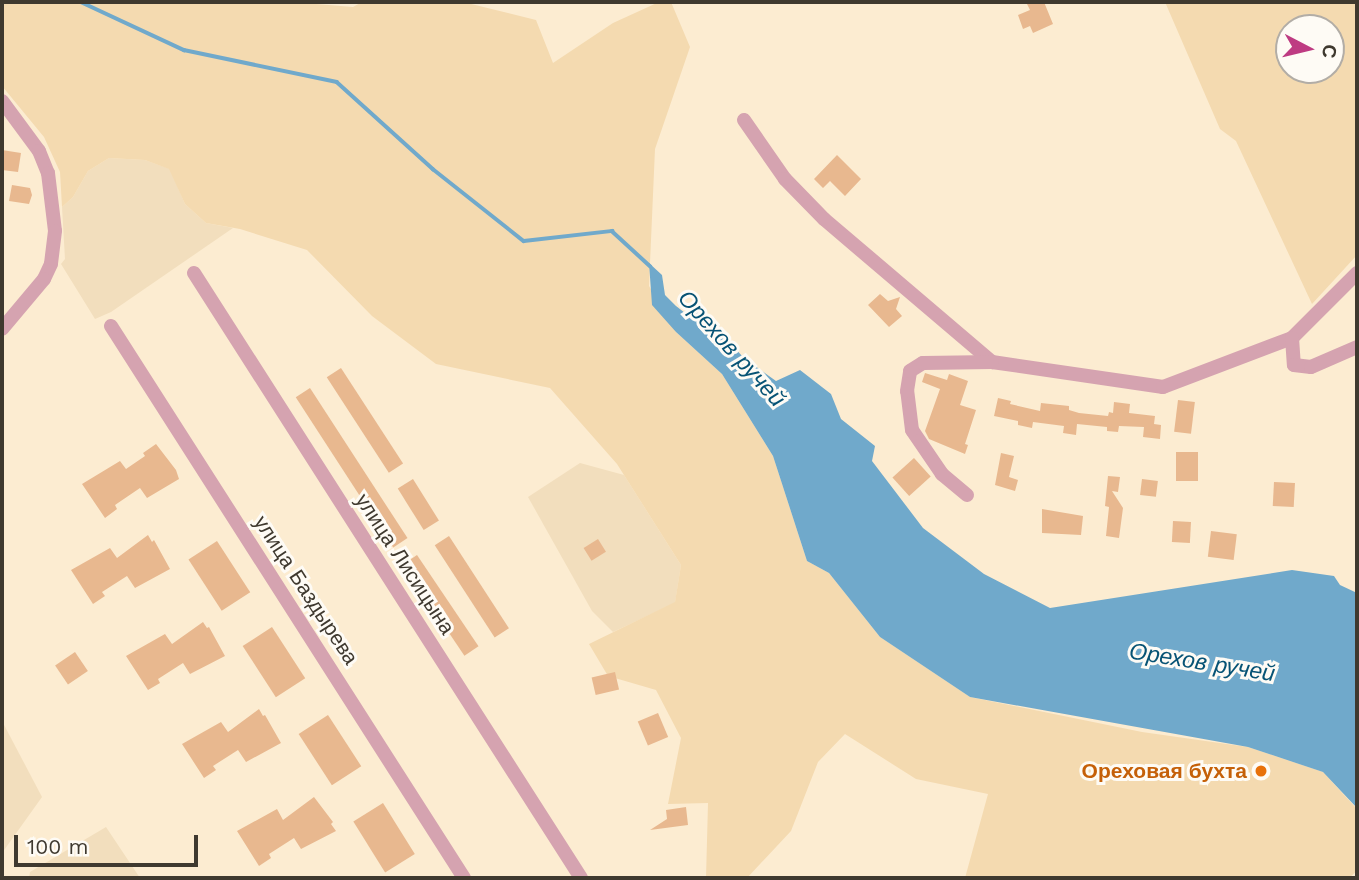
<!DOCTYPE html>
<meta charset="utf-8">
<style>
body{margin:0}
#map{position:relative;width:1359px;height:880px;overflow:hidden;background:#fcecd1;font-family:"Work Sans",sans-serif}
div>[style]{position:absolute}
.built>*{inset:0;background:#f2debd}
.green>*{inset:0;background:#f4dab0}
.water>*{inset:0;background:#70a9cb}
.stream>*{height:3.5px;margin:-1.75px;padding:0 1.75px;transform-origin:1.75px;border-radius:1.75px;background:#70a9cb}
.building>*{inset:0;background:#e8b88f;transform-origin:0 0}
.minor>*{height:14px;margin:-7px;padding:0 7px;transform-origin:7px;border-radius:7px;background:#d5a3b0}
.dots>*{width:19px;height:19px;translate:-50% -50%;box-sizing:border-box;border:4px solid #fefbf5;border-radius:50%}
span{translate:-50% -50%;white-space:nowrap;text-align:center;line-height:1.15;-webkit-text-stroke:6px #fefbf5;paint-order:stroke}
.street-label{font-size:21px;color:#3f392f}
.food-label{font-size:21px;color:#c56008;font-weight:700}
.right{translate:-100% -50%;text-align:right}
.water-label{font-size:23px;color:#075375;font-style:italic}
.frame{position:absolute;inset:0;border:4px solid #3f392f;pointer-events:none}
.north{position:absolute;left:1275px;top:14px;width:70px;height:70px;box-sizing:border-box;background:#fefbf5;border:2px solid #b2ada6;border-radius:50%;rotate:97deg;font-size:19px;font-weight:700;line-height:28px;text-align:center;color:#3f392f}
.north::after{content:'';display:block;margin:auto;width:24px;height:32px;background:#be3b82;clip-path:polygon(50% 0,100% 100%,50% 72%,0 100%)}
.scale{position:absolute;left:14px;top:835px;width:184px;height:32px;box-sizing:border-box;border:4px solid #3f392f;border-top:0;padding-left:9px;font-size:21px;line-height:24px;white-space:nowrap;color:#3f392f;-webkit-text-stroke:5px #fefbf5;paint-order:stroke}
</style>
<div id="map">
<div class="built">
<i style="clip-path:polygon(109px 158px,145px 160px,170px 169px,185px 204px,206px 223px,233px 228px,111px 312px,95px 319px,61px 264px,65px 259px,62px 207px,73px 197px,88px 171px)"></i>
<i style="clip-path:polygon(580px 463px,624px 475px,681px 565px,675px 603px,613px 632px,592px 611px,528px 497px)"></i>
<i style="clip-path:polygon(2px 721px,42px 797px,2px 853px)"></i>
<i style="clip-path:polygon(106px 827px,140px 878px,29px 878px,30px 872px)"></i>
</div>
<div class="green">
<i style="clip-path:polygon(2px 2px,292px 2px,353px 7px,362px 2px,463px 2px,536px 20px,553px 63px,613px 23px,659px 2px,671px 2px,690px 47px,655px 149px,649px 286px,676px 332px,722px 374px,773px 456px,807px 561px,829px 573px,880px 637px,970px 697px,1142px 732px,1248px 747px,1323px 772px,1357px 809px,1357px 871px,1349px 878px,965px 878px,988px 794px,916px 779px,845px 734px,818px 762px,791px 831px,747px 878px,706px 878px,708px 803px,668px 804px,681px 738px,656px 690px,608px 676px,589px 644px,675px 602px,681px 565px,617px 464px,550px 388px,436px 364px,372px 316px,307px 250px,240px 229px,206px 223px,185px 204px,169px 169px,145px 160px,109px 158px,88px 171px,73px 197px,62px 207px,60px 172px,44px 137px,2px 86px)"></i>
<i style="clip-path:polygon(evenodd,1165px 2px,1357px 2px,1357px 255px,1312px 304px,1236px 141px,1220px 129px,1165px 2px,1331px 28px,1331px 70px,1289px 70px,1289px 28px,1331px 28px)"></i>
</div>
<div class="water">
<i style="clip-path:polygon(649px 263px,662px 275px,665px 295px,676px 306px,685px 313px,699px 310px,744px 358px,776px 381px,800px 370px,831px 394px,841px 419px,875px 446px,872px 461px,923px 528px,984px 574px,1050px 608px,1292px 570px,1334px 576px,1340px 585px,1357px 593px,1357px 808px,1323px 772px,1248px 747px,970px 697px,880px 637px,829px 573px,807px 561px,773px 456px,722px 374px,676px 332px,652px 305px)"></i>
</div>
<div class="stream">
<i style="left:81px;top:2px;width:114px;rotate:25deg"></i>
<i style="left:184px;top:50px;width:156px;rotate:11.8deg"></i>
<i style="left:337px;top:82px;width:130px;rotate:42.2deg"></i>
<i style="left:433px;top:169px;width:116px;rotate:38.4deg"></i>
<i style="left:524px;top:241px;width:89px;rotate:-6.5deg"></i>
<i style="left:612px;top:231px;width:52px;rotate:42.6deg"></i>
</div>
<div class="building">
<i style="clip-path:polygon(1026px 2px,1044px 2px,1053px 24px,1033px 33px,1030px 26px,1023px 29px,1018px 15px,1030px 10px)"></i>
<i style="clip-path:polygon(2px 150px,21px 153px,18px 172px,2px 170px)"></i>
<i style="clip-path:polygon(837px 155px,861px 179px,845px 196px,830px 181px,823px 188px,814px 179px)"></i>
<i style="clip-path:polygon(12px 185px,30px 188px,32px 195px,29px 204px,9px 201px)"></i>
<i style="clip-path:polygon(880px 294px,888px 301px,900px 297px,896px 309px,902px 316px,889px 327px,868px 305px)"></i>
<i style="left:341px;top:368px;width:114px;height:17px;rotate:57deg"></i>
<i style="clip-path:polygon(925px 373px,947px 380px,949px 374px,968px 381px,960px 405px,976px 410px,965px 444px,968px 445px,965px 454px,929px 439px,925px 431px,940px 389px,922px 382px)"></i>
<i style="left:310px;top:388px;width:179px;height:17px;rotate:57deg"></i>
<i style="clip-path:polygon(998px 398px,1011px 401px,1010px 404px,1040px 411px,1041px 403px,1069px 406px,1069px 410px,1079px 413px,1108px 416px,1109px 412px,1113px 413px,1114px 402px,1130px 404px,1129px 413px,1155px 416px,1154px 424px,1161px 425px,1160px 439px,1143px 437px,1144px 427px,1119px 426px,1118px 432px,1107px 431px,1107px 427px,1077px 424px,1076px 435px,1063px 433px,1064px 426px,1033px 422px,1032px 428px,1018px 425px,1018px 421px,994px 416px)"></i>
<i style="left:1178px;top:400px;width:17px;height:32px;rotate:7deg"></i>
<i style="clip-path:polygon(156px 444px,176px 470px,179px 479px,147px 498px,140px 488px,115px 505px,117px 509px,105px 518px,82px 484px,120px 461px,126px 469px,145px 456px,143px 453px)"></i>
<i style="left:1176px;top:452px;width:22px;height:29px"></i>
<i style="clip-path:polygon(1001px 453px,1014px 456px,1009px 477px,1018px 480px,1015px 491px,995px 485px)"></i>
<i style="left:914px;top:458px;width:25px;height:29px;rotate:48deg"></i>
<i style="clip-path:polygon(1108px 476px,1120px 477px,1118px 492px,1112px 491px,1123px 508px,1119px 538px,1106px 536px,1109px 507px,1105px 506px)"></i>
<i style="left:413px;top:479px;width:49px;height:18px;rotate:58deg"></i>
<i style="left:1142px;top:479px;width:16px;height:16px;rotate:7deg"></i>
<i style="left:1274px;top:482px;width:21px;height:24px;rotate:3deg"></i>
<i style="clip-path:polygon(1042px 509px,1083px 516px,1081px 535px,1042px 533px)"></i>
<i style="left:1173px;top:521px;width:18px;height:21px;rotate:3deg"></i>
<i style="left:1211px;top:531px;width:26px;height:26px;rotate:7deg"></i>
<i style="clip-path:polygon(148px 535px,152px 542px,154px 540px,170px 569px,135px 588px,127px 576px,102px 592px,105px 596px,93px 604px,71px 570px,110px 548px,117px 558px)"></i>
<i style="left:449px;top:536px;width:110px;height:17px;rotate:57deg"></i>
<i style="left:598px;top:539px;width:15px;height:17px;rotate:58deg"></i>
<i style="left:217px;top:541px;width:61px;height:34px;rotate:57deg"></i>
<i style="left:417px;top:555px;width:110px;height:17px;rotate:56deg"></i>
<i style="clip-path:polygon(203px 622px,207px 628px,209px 627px,225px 656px,190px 674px,183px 663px,158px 679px,160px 683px,148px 690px,126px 656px,165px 634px,172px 644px)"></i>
<i style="left:272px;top:627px;width:61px;height:35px;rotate:57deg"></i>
<i style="left:75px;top:652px;width:23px;height:24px;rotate:56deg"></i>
<i style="left:615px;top:672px;width:18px;height:24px;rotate:77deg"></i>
<i style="clip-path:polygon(259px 709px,263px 716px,265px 715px,281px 743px,246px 762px,238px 750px,213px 766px,216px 770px,204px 778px,182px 744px,221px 722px,228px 732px)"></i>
<i style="left:658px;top:713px;width:26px;height:22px;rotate:67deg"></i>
<i style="left:328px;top:715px;width:61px;height:35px;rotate:57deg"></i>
<i style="clip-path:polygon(314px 797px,333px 822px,331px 824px,336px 831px,301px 849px,294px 838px,269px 854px,271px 858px,259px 866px,237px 831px,277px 809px,283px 820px)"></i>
<i style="left:383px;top:803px;width:60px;height:35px;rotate:58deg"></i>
<i style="clip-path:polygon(686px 807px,688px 825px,650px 830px,667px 819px,666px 810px)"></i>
</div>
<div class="minor">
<i style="left:2px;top:101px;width:62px;rotate:53.5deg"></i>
<i style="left:39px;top:151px;width:24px;rotate:68deg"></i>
<i style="left:48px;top:173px;width:58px;rotate:83.1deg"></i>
<i style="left:55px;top:231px;width:33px;rotate:97deg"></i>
<i style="left:51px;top:264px;width:17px;rotate:115deg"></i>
<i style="left:44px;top:279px;width:65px;rotate:130deg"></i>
<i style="left:744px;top:120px;width:72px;rotate:55.2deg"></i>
<i style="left:785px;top:179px;width:56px;rotate:45.7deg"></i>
<i style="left:824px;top:219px;width:221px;rotate:40.4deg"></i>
<i style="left:992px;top:362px;width:173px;rotate:8.3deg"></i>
<i style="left:1163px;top:387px;width:138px;rotate:-20.8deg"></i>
<i style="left:1292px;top:338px;width:92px;rotate:-45deg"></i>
<i style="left:194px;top:273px;width:718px;rotate:57.39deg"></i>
<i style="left:111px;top:326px;width:655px;rotate:57.4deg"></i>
<i style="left:1292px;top:338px;width:27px;rotate:86deg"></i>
<i style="left:1294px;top:365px;width:17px;rotate:7deg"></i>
<i style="left:1311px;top:367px;width:50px;rotate:-23.5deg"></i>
<i style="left:967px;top:495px;width:33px;rotate:-140deg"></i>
<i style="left:942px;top:474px;width:53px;rotate:-124.3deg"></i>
<i style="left:912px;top:430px;width:39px;rotate:-97deg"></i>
<i style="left:907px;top:391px;width:20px;rotate:-81deg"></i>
<i style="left:910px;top:371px;width:15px;rotate:-32deg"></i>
<i style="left:923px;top:363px;width:69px;rotate:-0.8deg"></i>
</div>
<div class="dots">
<i style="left:1261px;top:771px;background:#e8710a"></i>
</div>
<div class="street-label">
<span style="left:405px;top:564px;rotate:57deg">улица Лисицына</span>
<span style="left:306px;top:590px;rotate:57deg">улица Баздырева</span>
</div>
<div class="food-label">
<span class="right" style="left:1247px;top:771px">Ореховая бухта</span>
</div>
<div class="water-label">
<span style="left:731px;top:349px;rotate:48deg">Орехов ручей</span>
<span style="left:1202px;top:663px;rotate:9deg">Орехов ручей</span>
</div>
<div class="frame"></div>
<div class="north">С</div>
<div class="scale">100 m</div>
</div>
